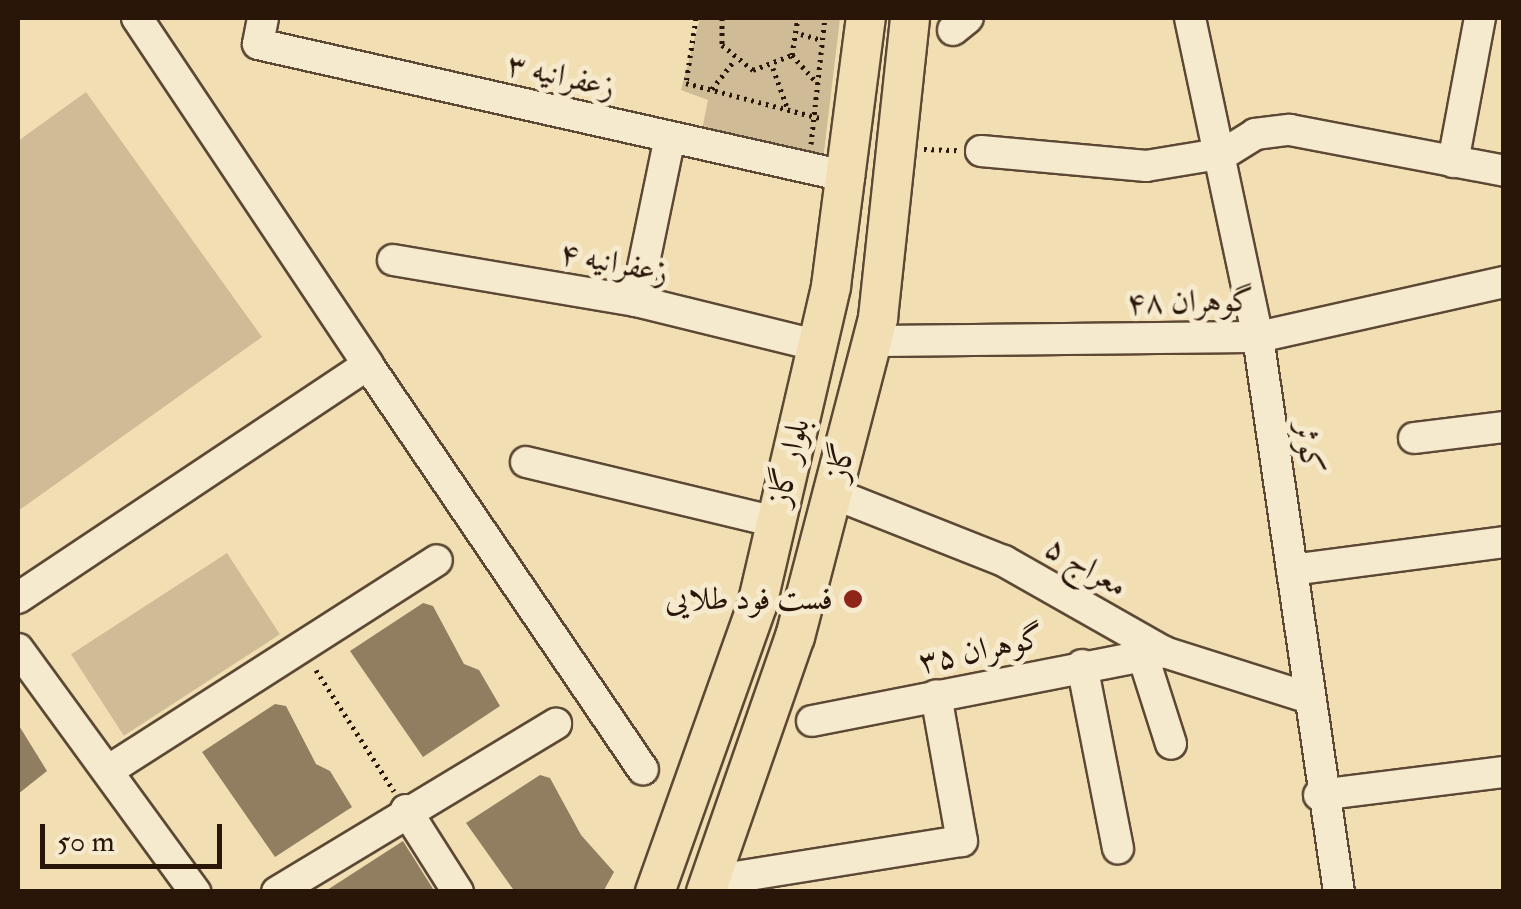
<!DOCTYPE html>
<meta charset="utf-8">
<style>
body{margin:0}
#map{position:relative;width:1521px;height:909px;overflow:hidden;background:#f1deb3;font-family:"IM FELL Double Pica",Amiri,serif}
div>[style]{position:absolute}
.green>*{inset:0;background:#cfbc96;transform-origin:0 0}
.building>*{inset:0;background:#917e61}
.path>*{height:5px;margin-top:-2.5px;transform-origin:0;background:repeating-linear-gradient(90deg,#2a1609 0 2.5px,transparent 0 7.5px)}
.roads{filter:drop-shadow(2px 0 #5c4834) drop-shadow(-2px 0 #5c4834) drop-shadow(0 2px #5c4834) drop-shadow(0 -2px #5c4834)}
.minor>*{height:30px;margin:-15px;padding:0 15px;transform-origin:15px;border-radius:15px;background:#f6eace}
.major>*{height:38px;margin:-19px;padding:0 19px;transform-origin:19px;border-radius:19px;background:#f1deb3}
.dots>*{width:28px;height:28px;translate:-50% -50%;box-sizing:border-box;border:5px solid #f6eace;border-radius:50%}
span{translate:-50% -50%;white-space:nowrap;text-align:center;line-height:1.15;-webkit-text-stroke:10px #f6eace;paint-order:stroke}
.street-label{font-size:32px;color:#2a1609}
.poi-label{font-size:32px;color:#2a1609}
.right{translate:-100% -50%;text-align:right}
.frame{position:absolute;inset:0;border:20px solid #2a1609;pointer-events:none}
.scale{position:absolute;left:40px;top:824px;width:182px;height:45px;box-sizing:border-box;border:5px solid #2a1609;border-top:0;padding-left:12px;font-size:30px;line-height:35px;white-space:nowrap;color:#2a1609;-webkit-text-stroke:8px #f6eace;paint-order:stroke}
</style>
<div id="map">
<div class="green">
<i style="clip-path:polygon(700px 18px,840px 18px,823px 160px,702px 130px,708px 100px,681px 90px)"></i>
<i style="clip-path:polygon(86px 92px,262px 337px,18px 511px,18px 141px)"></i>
<i style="left:227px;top:553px;width:97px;height:186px;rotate:57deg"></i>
</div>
<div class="building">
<i style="clip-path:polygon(423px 603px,433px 606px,464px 664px,479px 670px,500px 706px,423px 757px,350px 651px)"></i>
<i style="clip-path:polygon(275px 704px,286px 706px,316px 764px,330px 771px,352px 807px,275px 857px,202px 752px)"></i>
<i style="clip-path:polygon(18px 724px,47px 771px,18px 794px)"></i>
<i style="clip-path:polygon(540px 775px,550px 778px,581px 835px,614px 872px,603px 892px,515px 892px,466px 823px)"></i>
<i style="clip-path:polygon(403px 841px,435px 892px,324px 892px)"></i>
</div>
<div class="path">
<i style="left:696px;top:18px;width:66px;rotate:98.7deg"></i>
<i style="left:686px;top:83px;width:142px;rotate:14.7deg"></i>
<i style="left:722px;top:18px;width:27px;rotate:90deg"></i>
<i style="left:722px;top:45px;width:40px;rotate:39deg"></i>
<i style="left:753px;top:70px;width:42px;rotate:-21deg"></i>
<i style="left:792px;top:55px;width:37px;rotate:-81deg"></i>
<i style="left:801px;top:34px;width:22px;rotate:16deg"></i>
<i style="left:792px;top:55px;width:36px;rotate:48deg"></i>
<i style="left:773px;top:68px;width:41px;rotate:70.3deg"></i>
<i style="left:712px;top:89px;width:36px;rotate:-52deg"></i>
<i style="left:811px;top:144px;width:127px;rotate:-83.7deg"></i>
<i style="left:924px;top:149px;width:34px;rotate:2deg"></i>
<i style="left:316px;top:670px;width:144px;rotate:57.2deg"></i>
</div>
<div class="roads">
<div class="minor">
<i style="left:137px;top:18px;width:417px;rotate:56.3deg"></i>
<i style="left:263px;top:18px;width:26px;rotate:101deg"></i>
<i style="left:258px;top:44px;width:606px;rotate:12.68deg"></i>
<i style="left:1190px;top:18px;width:326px;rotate:78deg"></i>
<i style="left:1258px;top:337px;width:561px;rotate:81.7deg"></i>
<i style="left:953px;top:30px;width:19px;rotate:-39deg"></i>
<i style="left:981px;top:151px;width:166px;rotate:5.2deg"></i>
<i style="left:1146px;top:166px;width:80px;rotate:-9.3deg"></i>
<i style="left:1225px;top:153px;width:36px;rotate:-32deg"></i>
<i style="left:1255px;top:134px;width:35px;rotate:-7deg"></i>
<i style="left:1290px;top:130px;width:218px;rotate:10.8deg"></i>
<i style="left:1453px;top:162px;width:147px;rotate:-79.4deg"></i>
<i style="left:393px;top:260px;width:246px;rotate:9.6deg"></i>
<i style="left:636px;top:301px;width:188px;rotate:13.8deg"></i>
<i style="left:636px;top:301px;width:167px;rotate:-78.3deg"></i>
<i style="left:872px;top:341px;width:386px;rotate:-0.6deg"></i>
<i style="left:1258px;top:337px;width:252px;rotate:-12.6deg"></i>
<i style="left:1414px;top:438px;width:91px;rotate:-7deg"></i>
<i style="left:526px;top:462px;width:256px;rotate:13.5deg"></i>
<i style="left:832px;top:493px;width:185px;rotate:21.6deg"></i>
<i style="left:1004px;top:561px;width:184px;rotate:29.6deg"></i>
<i style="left:1164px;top:652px;width:149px;rotate:17.6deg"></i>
<i style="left:1292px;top:570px;width:214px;rotate:-7.5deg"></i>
<i style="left:18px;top:598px;width:420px;rotate:-33.7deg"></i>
<i style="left:368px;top:365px;width:489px;rotate:55.8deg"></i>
<i style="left:18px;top:649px;width:301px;rotate:53.9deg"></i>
<i style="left:1143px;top:656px;width:92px;rotate:72.3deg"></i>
<i style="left:1082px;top:665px;width:187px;rotate:78.9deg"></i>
<i style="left:812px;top:721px;width:359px;rotate:-11.1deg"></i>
<i style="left:109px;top:770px;width:389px;rotate:-32.6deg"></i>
<i style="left:1319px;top:795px;width:186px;rotate:-7.1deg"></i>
<i style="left:406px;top:810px;width:97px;rotate:57.6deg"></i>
<i style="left:711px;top:881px;width:254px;rotate:-9.1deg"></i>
<i style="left:962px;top:841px;width:148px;rotate:-100.1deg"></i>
<i style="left:277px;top:892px;width:326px;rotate:-31.1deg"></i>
</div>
<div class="major">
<i style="left:655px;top:892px;width:305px;rotate:-70.4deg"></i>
<i style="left:757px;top:605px;width:327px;rotate:-76.9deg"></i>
<i style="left:831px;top:286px;width:270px;rotate:-82.6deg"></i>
<i style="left:706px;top:892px;width:270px;rotate:-70.8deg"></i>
<i style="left:795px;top:637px;width:330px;rotate:-75.4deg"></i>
<i style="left:878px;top:318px;width:302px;rotate:-83.9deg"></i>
</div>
</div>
<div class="dots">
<i style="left:853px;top:599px;background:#8f2418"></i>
</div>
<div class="street-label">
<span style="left:561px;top:76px;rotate:13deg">زعفرانیه ۳</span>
<span style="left:614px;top:263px;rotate:11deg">زعفرانیه ۴</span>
<span style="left:1190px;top:302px;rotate:-1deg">گوهران ۴۸</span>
<span style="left:1309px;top:448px;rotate:82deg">کوثر</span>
<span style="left:789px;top:462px;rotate:-76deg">بلوار گاز</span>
<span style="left:841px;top:462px;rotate:-75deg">گاز</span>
<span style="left:1086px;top:567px;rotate:30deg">معراج ۵</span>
<span style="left:981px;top:650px;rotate:-12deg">گوهران ۳۵</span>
</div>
<div class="poi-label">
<span class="right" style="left:833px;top:599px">فست فود طلایی</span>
</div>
<div class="frame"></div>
<div class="scale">50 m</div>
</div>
